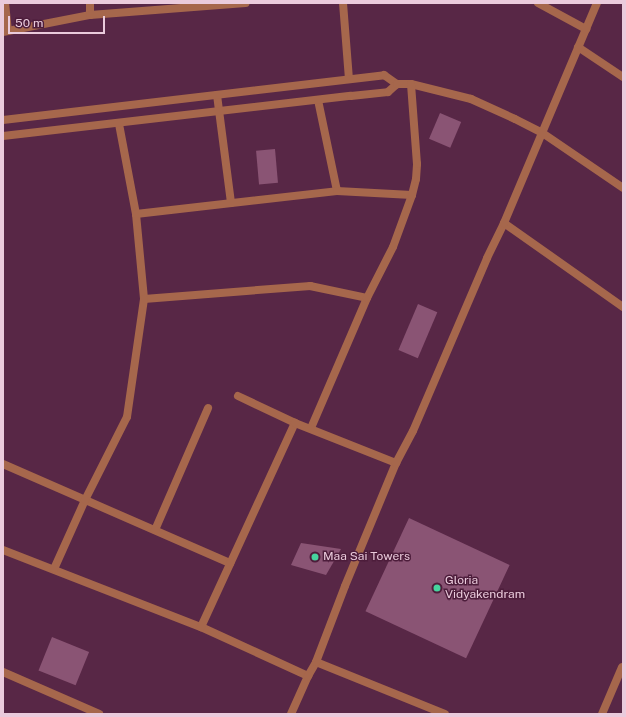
<!DOCTYPE html>
<style>
body{margin:0}
#map{position:relative;width:626px;height:717px;overflow:hidden;background:#582746;font-family:"Public Sans",sans-serif}
div>[style]{position:absolute}
.building>*{inset:0;background:#8a5474;transform-origin:0 0}
.street>*{height:8px;margin:-4px;padding:0 4px;transform-origin:4px;border-radius:4px;background:#a6674c}
.dots>*{width:11px;height:11px;translate:-50% -50%;box-sizing:border-box;border:2px solid #4d1d3b;border-radius:50%}
span{translate:-50% -50%;white-space:nowrap;text-align:center;line-height:1.15;-webkit-text-stroke:3px #4d1d3b;paint-order:stroke}
.poi-label{font-size:12px;color:#eacbdc}
.left{translate:0 -50%;text-align:left}
.frame{position:absolute;inset:0;border:4px solid #eacbdc;pointer-events:none}
.scale{position:absolute;left:8px;top:16px;width:97px;height:18px;box-sizing:border-box;border:2px solid #eacbdc;border-top:0;padding-left:5px;font-size:12px;line-height:14px;white-space:nowrap;color:#eacbdc;-webkit-text-stroke:3px #4d1d3b;paint-order:stroke}
</style>
<div id="map">
<div class="building">
<i style="left:440px;top:113px;width:23px;height:28px;rotate:23deg"></i>
<i style="left:275px;top:149px;width:34px;height:19px;rotate:85deg"></i>
<i style="left:418px;top:304px;width:21px;height:50px;rotate:23deg"></i>
<i style="left:409px;top:518px;width:111px;height:103px;rotate:25deg"></i>
<i style="clip-path:polygon(301px 543px,341px 549px,326px 575px,291px 565px)"></i>
<i style="left:52px;top:637px;width:40px;height:36px;rotate:22deg"></i>
</div>
<div class="street">
<i style="left:5px;top:3px;width:28px;rotate:84deg"></i>
<i style="left:90px;top:3px;width:12px;rotate:90deg"></i>
<i style="left:343px;top:3px;width:76px;rotate:85.5deg"></i>
<i style="left:538px;top:3px;width:55px;rotate:28.4deg"></i>
<i style="left:3px;top:32px;width:89px;rotate:-11.1deg"></i>
<i style="left:90px;top:15px;width:156px;rotate:-4.4deg"></i>
<i style="left:578px;top:47px;width:54px;rotate:33.7deg"></i>
<i style="left:217px;top:95px;width:109px;rotate:82.6deg"></i>
<i style="left:318px;top:100px;width:93px;rotate:78.2deg"></i>
<i style="left:3px;top:120px;width:384px;rotate:-6.7deg"></i>
<i style="left:384px;top:75px;width:16px;rotate:35deg"></i>
<i style="left:119px;top:124px;width:92px;rotate:79.3deg"></i>
<i style="left:136px;top:214px;width:85px;rotate:84.6deg"></i>
<i style="left:144px;top:299px;width:167px;rotate:-4.5deg"></i>
<i style="left:310px;top:286px;width:58px;rotate:11.9deg"></i>
<i style="left:3px;top:136px;width:350px;rotate:-6.6deg"></i>
<i style="left:351px;top:96px;width:37px;rotate:-6deg"></i>
<i style="left:388px;top:92px;width:12px;rotate:-42deg"></i>
<i style="left:397px;top:84px;width:14px"></i>
<i style="left:411px;top:84px;width:62px;rotate:14deg"></i>
<i style="left:471px;top:99px;width:48px;rotate:24.4deg"></i>
<i style="left:515px;top:119px;width:29px;rotate:27deg"></i>
<i style="left:541px;top:132px;width:99px;rotate:34.3deg"></i>
<i style="left:136px;top:214px;width:202px;rotate:-6.5deg"></i>
<i style="left:337px;top:191px;width:75px;rotate:3.1deg"></i>
<i style="left:504px;top:223px;width:146px;rotate:35.2deg"></i>
<i style="left:238px;top:396px;width:63px;rotate:25.3deg"></i>
<i style="left:311px;top:428px;width:142px;rotate:-66.7deg"></i>
<i style="left:367px;top:298px;width:57px;rotate:-63deg"></i>
<i style="left:393px;top:247px;width:55px;rotate:-69.9deg"></i>
<i style="left:412px;top:195px;width:16px;rotate:-76deg"></i>
<i style="left:416px;top:179px;width:15px;rotate:-86deg"></i>
<i style="left:417px;top:164px;width:80px;rotate:-94.3deg"></i>
<i style="left:3px;top:464px;width:248px;rotate:23.6deg"></i>
<i style="left:155px;top:530px;width:133px;rotate:-66.5deg"></i>
<i style="left:3px;top:550px;width:212px;rotate:21.3deg"></i>
<i style="left:201px;top:627px;width:118px;rotate:24.6deg"></i>
<i style="left:54px;top:569px;width:76px;rotate:-65.8deg"></i>
<i style="left:85px;top:500px;width:93px;rotate:-63.2deg"></i>
<i style="left:127px;top:417px;width:119px;rotate:-81.8deg"></i>
<i style="left:201px;top:627px;width:225px;rotate:-65.3deg"></i>
<i style="left:295px;top:423px;width:109px;rotate:21.6deg"></i>
<i style="left:316px;top:662px;width:139px;rotate:22deg"></i>
<i style="left:3px;top:672px;width:105px;rotate:23.6deg"></i>
<i style="left:291px;top:714px;width:42px;rotate:-65.9deg"></i>
<i style="left:308px;top:676px;width:16px;rotate:-60deg"></i>
<i style="left:316px;top:662px;width:81px;rotate:-69.1deg"></i>
<i style="left:345px;top:586px;width:133px;rotate:-67.5deg"></i>
<i style="left:396px;top:463px;width:36px;rotate:-62deg"></i>
<i style="left:413px;top:431px;width:188px;rotate:-66.8deg"></i>
<i style="left:487px;top:258px;width:39px;rotate:-64deg"></i>
<i style="left:504px;top:223px;width:239px;rotate:-67.1deg"></i>
<i style="left:602px;top:714px;width:51px;rotate:-66.9deg"></i>
</div>
<div class="dots">
<i style="left:315px;top:557px;background:#46d49e"></i>
<i style="left:437px;top:588px;background:#46d49e"></i>
</div>
<div class="poi-label">
<span class="left" style="left:323px;top:557px">Maa Sai Towers</span>
<span class="left" style="left:445px;top:588px">Gloria<br>Vidyakendram</span>
</div>
<div class="frame"></div>
<div class="scale">50 m</div>
</div>
